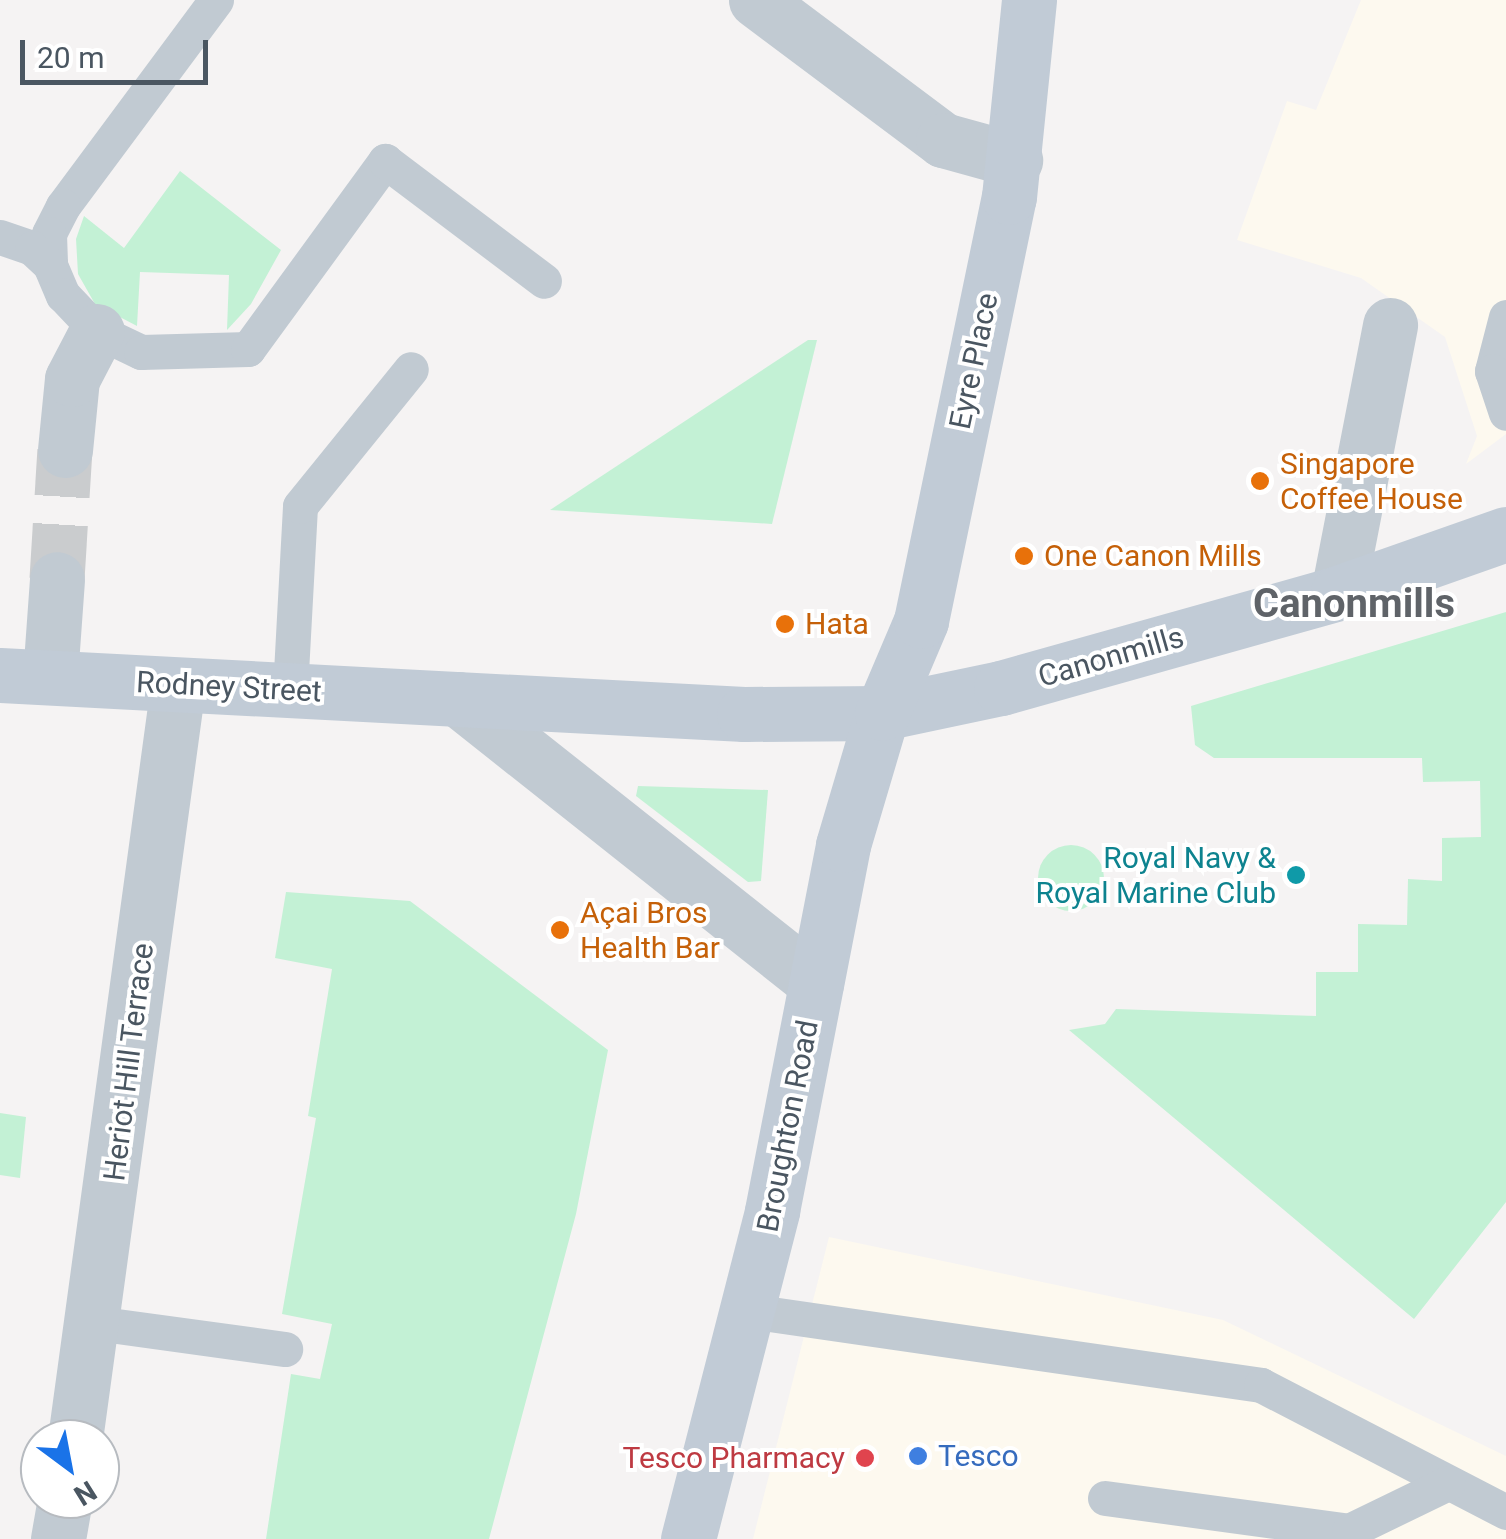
<!DOCTYPE html>
<meta charset="utf-8">
<style>
body{margin:0}
#map{position:relative;width:1506px;height:1539px;overflow:hidden;background:#f5f3f3;font-family:Roboto,sans-serif}
div>[style]{position:absolute}
.commercial>*{inset:0;background:#fdf9ef}
.green>*{inset:0;background:#c3f1d5}
.round{border-radius:50%}
.minor-tunnel>*{height:55px;margin-top:-27.5px;transform-origin:0;background:repeating-linear-gradient(90deg,#caccce 0 55px,transparent 0 83px)}
.service>*{height:35px;margin:-17.5px;padding:0 17.5px;transform-origin:17.5px;border-radius:17.5px;background:#c1cad2}
.minor>*{height:55px;margin:-27.5px;padding:0 27.5px;transform-origin:27.5px;border-radius:27.5px;background:#c1cad2}
.secondary>*{height:55px;margin:-27.5px;padding:0 27.5px;transform-origin:27.5px;border-radius:27.5px;background:#c1cbd6}
.dots>*{width:28px;height:28px;translate:-50% -50%;box-sizing:border-box;border:5px solid #fff;border-radius:50%}
span{translate:-50% -50%;white-space:nowrap;text-align:center;line-height:1.15;-webkit-text-stroke:8px #fff;paint-order:stroke}
.street-label{font-size:30px;color:#4a5661}
.food-label{font-size:30px;color:#c56008}
.left{translate:0 -50%;text-align:left}
.culture-label{font-size:30px;color:#0d838f}
.right{translate:-100% -50%;text-align:right}
.shop-label{font-size:30px;color:#366cbe}
.health-label{font-size:30px;color:#be3a42}
.district-label{font-size:40px;color:#5f6368;font-weight:700}
.north{position:absolute;left:20px;top:1419px;width:100px;height:100px;box-sizing:border-box;background:#fff;border:2px solid #b7bbc0;border-radius:50%;rotate:148deg;font-size:28px;font-weight:700;line-height:40px;text-align:center;color:#4a5661}
.north::after{content:'';display:block;margin:auto;width:35px;height:45px;background:#1a73e8;clip-path:polygon(50% 0,100% 100%,50% 72%,0 100%)}
.scale{position:absolute;left:20px;top:40px;width:188px;height:45px;box-sizing:border-box;border:5px solid #4a5661;border-top:0;padding-left:12px;font-size:30px;line-height:35px;white-space:nowrap;color:#4a5661;-webkit-text-stroke:8px #fff;paint-order:stroke}
</style>
<div id="map">
<div class="commercial">
<i style="clip-path:polygon(1361px 0,1506px 0,1506px 434px,1466px 464px,1477px 436px,1445px 337px,1361px 278px,1237px 240px,1287px 101px,1316px 110px)"></i>
<i style="clip-path:polygon(829px 1237px,1223px 1320px,1506px 1456px,1506px 1539px,753px 1539px)"></i>
</div>
<div class="green">
<i style="clip-path:polygon(180px 171px,281px 250px,251px 304px,227px 330px,229px 275px,140px 272px,137px 326px,95px 304px,78px 274px,76px 239px,84px 216px,124px 248px)"></i>
<i style="clip-path:polygon(808px 340px,817px 340px,772px 524px,550px 510px)"></i>
<i style="clip-path:polygon(1506px 612px,1506px 1202px,1414px 1319px,1069px 1030px,1105px 1024px,1116px 1009px,1316px 1016px,1316px 972px,1358px 972px,1358px 924px,1407px 925px,1408px 879px,1442px 881px,1442px 838px,1481px 837px,1480px 781px,1423px 782px,1422px 758px,1214px 758px,1195px 745px,1191px 706px)"></i>
<i style="clip-path:polygon(638px 786px,768px 790px,761px 881px,748px 882px,636px 796px)"></i>
<i class="round" style="left:1038px;top:845px;width:66px;height:66px"></i>
<i style="clip-path:polygon(286px 892px,410px 901px,608px 1050px,576px 1214px,489px 1539px,266px 1539px,291px 1374px,320px 1379px,332px 1324px,282px 1314px,316px 1118px,308px 1116px,332px 969px,275px 958px)"></i>
<i style="clip-path:polygon(0 1113px,26px 1117px,20px 1178px,0 1175px)"></i>
</div>
<div class="minor-tunnel">
<i style="left:57px;top:579px;width:129px;rotate:-86.5deg"></i>
</div>
<div class="service">
<i style="left:216px;top:0;width:257px;rotate:126.6deg"></i>
<i style="left:63px;top:206px;width:31px;rotate:117deg"></i>
<i style="left:49px;top:234px;width:31px;rotate:88deg"></i>
<i style="left:50px;top:265px;width:33px;rotate:67deg"></i>
<i style="left:63px;top:295px;width:50px;rotate:46.6deg"></i>
<i style="left:97px;top:331px;width:49px;rotate:25.5deg"></i>
<i style="left:141px;top:352px;width:107px;rotate:-1.6deg"></i>
<i style="left:248px;top:349px;width:233px;rotate:-53.9deg"></i>
<i style="left:385px;top:161px;width:199px;rotate:37deg"></i>
<i style="left:0;top:237px;width:34px;rotate:19deg"></i>
<i style="left:32px;top:248px;width:25px;rotate:43deg"></i>
<i style="left:1506px;top:317px;width:56px;rotate:104.5deg"></i>
<i style="left:1492px;top:371px;width:44px;rotate:71.6deg"></i>
<i style="left:290px;top:691px;width:185px;rotate:-86.9deg"></i>
<i style="left:300px;top:506px;width:176px;rotate:-51deg"></i>
<i style="left:749px;top:1311px;width:517px;rotate:8.22deg"></i>
<i style="left:1261px;top:1385px;width:276px;rotate:27.4deg"></i>
<i style="left:95px;top:1323px;width:192px;rotate:7.8deg"></i>
<i style="left:1105px;top:1498px;width:246px;rotate:7.7deg"></i>
<i style="left:1349px;top:1531px;width:110px;rotate:-25.9deg"></i>
</div>
<div class="minor">
<i style="left:756px;top:0;width:234px;rotate:36.8deg"></i>
<i style="left:943px;top:140px;width:75px;rotate:15.5deg"></i>
<i style="left:65px;top:450px;width:71px;rotate:-84.4deg"></i>
<i style="left:72px;top:379px;width:54px;rotate:-62.5deg"></i>
<i style="left:1338px;top:593px;width:273px;rotate:-79deg"></i>
<i style="left:50px;top:677px;width:98px;rotate:-85.9deg"></i>
<i style="left:458px;top:699px;width:457px;rotate:38.4deg"></i>
<i style="left:75px;top:1439px;width:761px;rotate:-82.22deg"></i>
<i style="left:58px;top:1539px;width:41px;rotate:-80.1deg"></i>
</div>
<div class="secondary">
<i style="left:0;top:675px;width:745px;rotate:3deg"></i>
<i style="left:744px;top:714px;width:138px;rotate:-0.4deg"></i>
<i style="left:882px;top:713px;width:122px;rotate:-11.9deg"></i>
<i style="left:1001px;top:688px;width:350px;rotate:-15.7deg"></i>
<i style="left:1338px;top:593px;width:178px;rotate:-19.4deg"></i>
<i style="left:688px;top:1539px;width:339px;rotate:-75.6deg"></i>
<i style="left:772px;top:1211px;width:373px;rotate:-79deg"></i>
<i style="left:843px;top:845px;width:138px;rotate:-73.5deg"></i>
<i style="left:882px;top:713px;width:100px;rotate:-67deg"></i>
<i style="left:921px;top:621px;width:433px;rotate:-78.3deg"></i>
<i style="left:1009px;top:197px;width:198px;rotate:-84.2deg"></i>
</div>
<div class="dots">
<i style="left:1260px;top:481px;background:#e8710a"></i>
<i style="left:1024px;top:556px;background:#e8710a"></i>
<i style="left:785px;top:624px;background:#e8710a"></i>
<i style="left:1296px;top:875px;background:#0f9aa8"></i>
<i style="left:560px;top:930px;background:#e8710a"></i>
<i style="left:918px;top:1456px;background:#3f7fe0"></i>
<i style="left:865px;top:1458px;background:#e0444e"></i>
</div>
<div class="street-label">
<span style="left:974px;top:361px;rotate:-78deg">Eyre Place</span>
<span style="left:1111px;top:657px;rotate:-16deg">Canonmills</span>
<span style="left:229px;top:687px;rotate:3deg">Rodney Street</span>
<span style="left:129px;top:1062px;rotate:-83deg">Heriot Hill Terrace</span>
<span style="left:788px;top:1126px;rotate:-79deg">Broughton Road</span>
</div>
<div class="food-label">
<span class="left" style="left:1280px;top:481px">Singapore<br>Coffee House</span>
<span class="left" style="left:1044px;top:556px">One Canon Mills</span>
<span class="left" style="left:805px;top:624px">Hata</span>
<span class="left" style="left:580px;top:930px">Açai Bros<br>Health Bar</span>
</div>
<div class="culture-label">
<span class="right" style="left:1276px;top:875px">Royal Navy &amp;<br>Royal Marine Club</span>
</div>
<div class="shop-label">
<span class="left" style="left:938px;top:1456px">Tesco</span>
</div>
<div class="health-label">
<span class="right" style="left:845px;top:1458px">Tesco Pharmacy</span>
</div>
<div class="district-label">
<span style="left:1354px;top:604px">Canonmills</span>
</div>
<div class="north">N</div>
<div class="scale">20 m</div>
</div>
